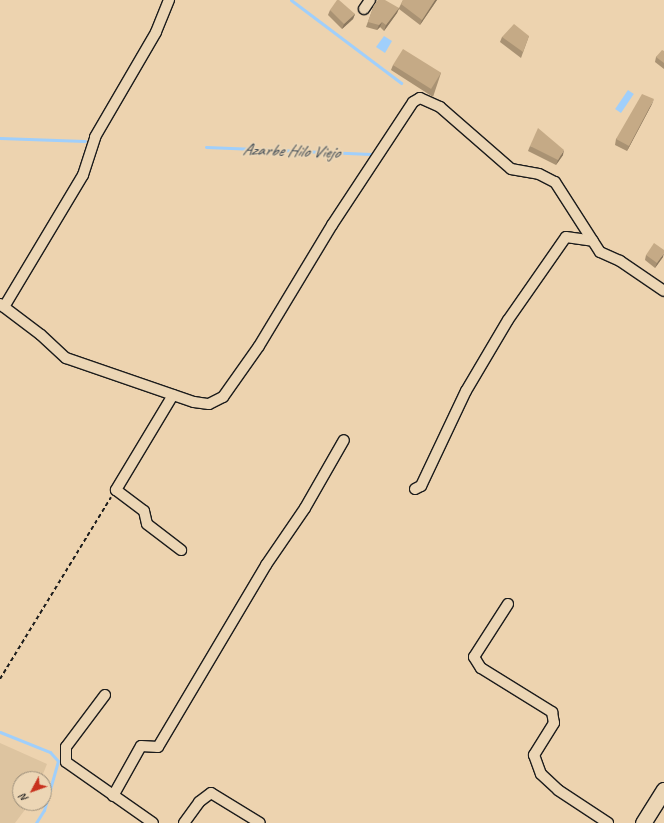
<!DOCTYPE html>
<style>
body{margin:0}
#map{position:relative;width:664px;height:823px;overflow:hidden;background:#edd3af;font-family:Caveat,sans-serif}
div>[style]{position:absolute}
.built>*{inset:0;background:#ddc4a0}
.water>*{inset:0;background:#a0cffb;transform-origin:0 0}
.stream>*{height:3px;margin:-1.5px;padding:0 1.5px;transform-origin:1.5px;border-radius:1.5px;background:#a0cffb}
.path>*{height:2px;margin-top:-1px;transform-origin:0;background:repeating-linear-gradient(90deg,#1c1c1c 0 4px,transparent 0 7px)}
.roads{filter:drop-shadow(1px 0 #1c1c1c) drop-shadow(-1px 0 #1c1c1c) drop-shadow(0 1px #1c1c1c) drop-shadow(0 -1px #1c1c1c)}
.minor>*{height:10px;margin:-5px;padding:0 5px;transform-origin:5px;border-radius:5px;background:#ecd6b5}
.secondary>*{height:15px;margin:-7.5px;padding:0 7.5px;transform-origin:7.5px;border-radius:7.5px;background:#ecd6b5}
.wall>*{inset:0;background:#a99273}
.shaded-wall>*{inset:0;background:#8a775e}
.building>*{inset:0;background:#c5aa86;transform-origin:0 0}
span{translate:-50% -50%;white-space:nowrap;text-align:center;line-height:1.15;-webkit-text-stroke:4px #ecd6b5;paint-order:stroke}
.water-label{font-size:17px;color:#3d4954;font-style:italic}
.north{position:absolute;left:12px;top:771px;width:40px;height:40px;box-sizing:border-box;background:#ecd6b5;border:1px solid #998c78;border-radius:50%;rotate:229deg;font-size:11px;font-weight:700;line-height:16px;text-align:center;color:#1c1c1c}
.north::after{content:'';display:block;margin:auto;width:14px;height:18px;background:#c8321e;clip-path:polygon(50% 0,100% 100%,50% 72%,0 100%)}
</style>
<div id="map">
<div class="built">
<i style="clip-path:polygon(0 743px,47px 764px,41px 779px,20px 779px,20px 803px,30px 803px,15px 823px,0 823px)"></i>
</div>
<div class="water">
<i style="clip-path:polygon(384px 36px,392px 41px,385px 53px,376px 47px)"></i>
<i style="left:628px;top:90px;width:7px;height:23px;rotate:34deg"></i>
</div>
<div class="stream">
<i style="left:291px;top:0;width:138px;rotate:37deg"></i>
<i style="left:0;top:138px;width:85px;rotate:2deg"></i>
<i style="left:206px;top:147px;width:165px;rotate:2.4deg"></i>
<i style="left:371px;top:154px;width:5px;rotate:37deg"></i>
<i style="left:0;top:732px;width:54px;rotate:21.8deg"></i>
<i style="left:50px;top:752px;width:12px;rotate:48deg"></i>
<i style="left:58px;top:761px;width:51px;rotate:105.9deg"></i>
<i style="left:44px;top:810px;width:15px;rotate:122deg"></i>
</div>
<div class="path">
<i style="left:0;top:679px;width:213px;rotate:-58.6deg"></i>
</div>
<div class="roads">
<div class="minor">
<i style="left:364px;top:9px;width:11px;rotate:-56deg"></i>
<i style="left:0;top:304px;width:51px;rotate:37.1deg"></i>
<i style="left:41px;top:335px;width:34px;rotate:43deg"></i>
<i style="left:66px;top:358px;width:135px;rotate:19deg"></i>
<i style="left:194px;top:402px;width:15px;rotate:8deg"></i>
<i style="left:209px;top:404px;width:16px;rotate:-27deg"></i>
<i style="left:223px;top:397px;width:62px;rotate:-54.8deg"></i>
<i style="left:259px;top:346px;width:141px;rotate:-58.9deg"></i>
<i style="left:332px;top:225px;width:147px;rotate:-56.6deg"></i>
<i style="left:413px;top:102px;width:8px;rotate:-30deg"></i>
<i style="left:420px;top:98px;width:22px;rotate:24deg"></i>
<i style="left:440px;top:107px;width:94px;rotate:41.1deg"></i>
<i style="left:511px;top:169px;width:28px;rotate:10deg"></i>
<i style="left:539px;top:174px;width:18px;rotate:27deg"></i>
<i style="left:555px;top:182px;width:83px;rotate:57.3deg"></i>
<i style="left:600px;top:252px;width:22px;rotate:24deg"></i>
<i style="left:620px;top:261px;width:53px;rotate:34.3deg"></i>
<i style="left:4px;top:307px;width:154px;rotate:-59.1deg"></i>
<i style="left:83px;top:175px;width:40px;rotate:-72deg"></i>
<i style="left:95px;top:137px;width:121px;rotate:-59.8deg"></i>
<i style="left:156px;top:32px;width:35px;rotate:-68deg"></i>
<i style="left:173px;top:395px;width:111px;rotate:121deg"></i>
<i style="left:116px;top:490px;width:35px;rotate:37deg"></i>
<i style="left:144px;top:511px;width:13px;rotate:77deg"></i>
<i style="left:147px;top:524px;width:43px;rotate:37.4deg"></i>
<i style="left:415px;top:489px;width:7px;rotate:-27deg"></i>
<i style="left:421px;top:486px;width:105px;rotate:-64.7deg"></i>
<i style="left:466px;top:391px;width:82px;rotate:-59.4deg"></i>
<i style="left:508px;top:320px;width:101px;rotate:-55.1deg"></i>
<i style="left:566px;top:237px;width:27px;rotate:8deg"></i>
<i style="left:508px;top:604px;width:63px;rotate:122.7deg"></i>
<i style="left:474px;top:657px;width:13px;rotate:58deg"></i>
<i style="left:481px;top:668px;width:84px;rotate:31.8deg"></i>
<i style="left:552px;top:712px;width:11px;rotate:80deg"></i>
<i style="left:554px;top:723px;width:38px;rotate:122deg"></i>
<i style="left:534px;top:755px;width:20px;rotate:70deg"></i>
<i style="left:541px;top:774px;width:23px;rotate:43deg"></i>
<i style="left:558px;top:790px;width:60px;rotate:33.4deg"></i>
<i style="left:105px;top:695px;width:65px;rotate:126.9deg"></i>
<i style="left:66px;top:747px;width:15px;rotate:90deg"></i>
<i style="left:66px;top:762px;width:106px;rotate:35deg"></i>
<i style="left:113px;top:796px;width:57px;rotate:-60.8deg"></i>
<i style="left:141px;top:746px;width:17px;rotate:3deg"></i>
<i style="left:158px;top:747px;width:212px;rotate:-59.3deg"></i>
<i style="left:266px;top:565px;width:69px;rotate:-55.6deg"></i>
<i style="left:305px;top:508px;width:78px;rotate:-60.2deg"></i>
<i style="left:184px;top:823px;width:26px;rotate:-54deg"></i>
<i style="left:199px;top:802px;width:15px;rotate:-37deg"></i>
<i style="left:211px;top:793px;width:57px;rotate:31.5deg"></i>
</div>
<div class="secondary">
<i style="left:643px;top:823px;width:39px;rotate:-58deg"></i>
</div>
</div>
<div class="wall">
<i style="clip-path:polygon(403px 0,437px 0,420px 25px,399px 9px,397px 13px,384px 31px,380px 27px,377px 30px,366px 27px,374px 5px,399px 8px)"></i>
<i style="clip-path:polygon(330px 10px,355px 14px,353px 19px,342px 29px,328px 15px)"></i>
<i style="clip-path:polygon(529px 36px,521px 58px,500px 42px,502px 37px)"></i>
<i style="clip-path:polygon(664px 51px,664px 69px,655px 62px,656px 57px)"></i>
<i style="clip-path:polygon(393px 65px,441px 73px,433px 97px,391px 70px)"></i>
<i style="clip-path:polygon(652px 104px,627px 151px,615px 145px,616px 139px)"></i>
<i style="clip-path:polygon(530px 146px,563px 155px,556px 165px,528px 151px)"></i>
<i style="clip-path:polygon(646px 255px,663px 257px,655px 268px,645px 260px)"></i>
</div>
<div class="shaded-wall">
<i style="clip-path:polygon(435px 0,437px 0,420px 25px,422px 20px)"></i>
<i style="clip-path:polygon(399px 8px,397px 13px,384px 31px,386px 25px)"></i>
<i style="clip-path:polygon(355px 14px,353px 19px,342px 29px,344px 24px)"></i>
<i style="clip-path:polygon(382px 22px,380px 27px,377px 30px,379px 25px)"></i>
<i style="clip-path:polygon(654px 99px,652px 104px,627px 151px,629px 146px)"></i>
<i style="clip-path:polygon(564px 150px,563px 155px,556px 165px,558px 160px)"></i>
<i style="clip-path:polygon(664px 253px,663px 257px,655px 268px,657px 263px)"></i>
</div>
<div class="building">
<i style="clip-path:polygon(337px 0,339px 0,355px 14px,344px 24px,330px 10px)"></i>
<i style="clip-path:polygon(378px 0,385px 0,399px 8px,386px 25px,382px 22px,379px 25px,368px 22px,374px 5px)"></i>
<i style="clip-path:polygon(403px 0,435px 0,422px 20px,401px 4px)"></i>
<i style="clip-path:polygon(514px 24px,529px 36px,523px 52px,502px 37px)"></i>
<i style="left:403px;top:49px;width:45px;height:19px;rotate:32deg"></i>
<i style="clip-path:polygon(662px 50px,664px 51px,664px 63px,656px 57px)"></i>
<i style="clip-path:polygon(642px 94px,654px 99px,629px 146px,616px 139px)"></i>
<i style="clip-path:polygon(538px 128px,564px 150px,558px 160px,530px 146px)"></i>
<i style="clip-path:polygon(654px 243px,664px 250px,664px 253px,657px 263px,646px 255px)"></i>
</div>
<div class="water-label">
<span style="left:291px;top:151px;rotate:2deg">Azarbe Hilo Viejo</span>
</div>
<div class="north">N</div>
</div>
